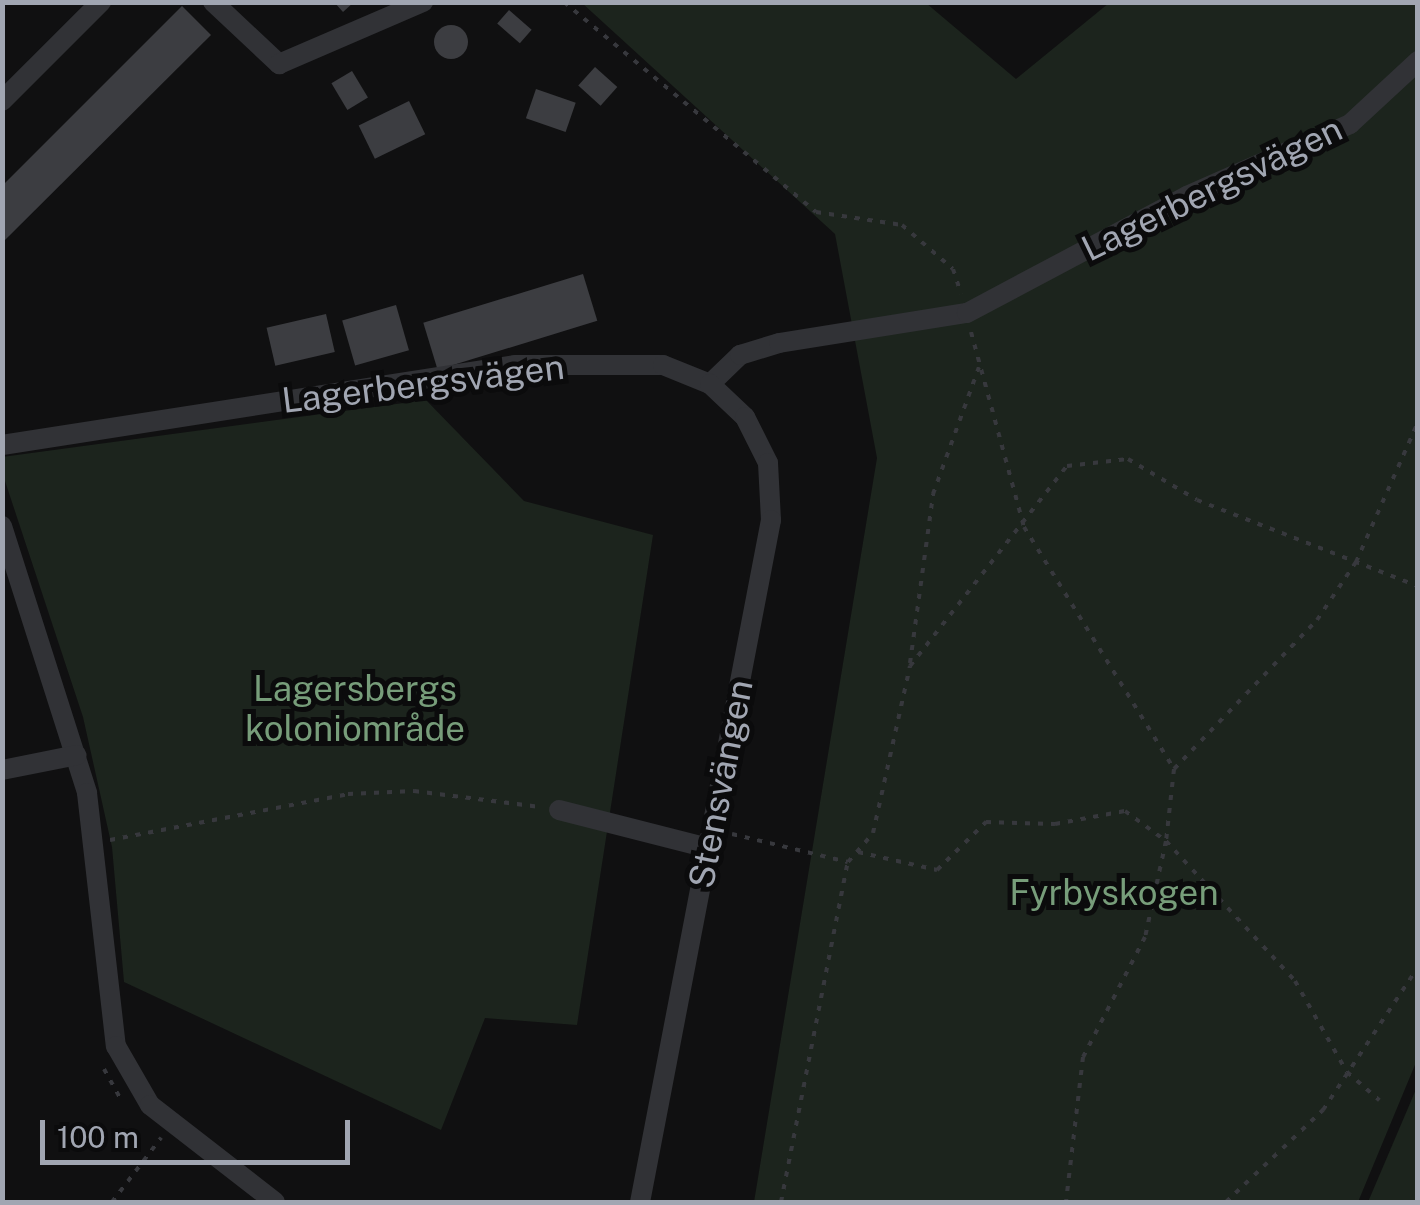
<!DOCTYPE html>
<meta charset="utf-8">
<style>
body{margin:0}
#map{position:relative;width:1420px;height:1205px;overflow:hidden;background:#101011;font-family:"Public Sans",sans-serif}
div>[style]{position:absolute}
.green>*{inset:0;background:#1c241d}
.building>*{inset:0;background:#3c3d41;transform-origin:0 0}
.round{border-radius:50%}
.path>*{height:4px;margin-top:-2px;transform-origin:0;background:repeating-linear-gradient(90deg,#37383d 0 5px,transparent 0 13px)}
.street>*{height:20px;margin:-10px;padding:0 10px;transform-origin:10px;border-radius:10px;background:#313236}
span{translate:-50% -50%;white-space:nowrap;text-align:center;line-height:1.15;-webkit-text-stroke:10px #0b0b0c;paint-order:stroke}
.street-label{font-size:35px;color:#a1a6b2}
.park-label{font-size:35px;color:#779d7a}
.frame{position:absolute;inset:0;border:5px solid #a1a6b2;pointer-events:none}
.scale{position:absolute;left:40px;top:1120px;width:310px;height:45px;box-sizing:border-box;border:5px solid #a1a6b2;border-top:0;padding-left:12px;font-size:30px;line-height:35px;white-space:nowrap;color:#a1a6b2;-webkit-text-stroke:8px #0b0b0c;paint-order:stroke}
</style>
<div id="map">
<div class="green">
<i style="clip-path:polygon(582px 3px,926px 3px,1016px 79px,1109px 3px,1417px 3px,1417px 1060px,1358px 1202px,754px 1202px,877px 458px,835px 234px)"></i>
<i style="clip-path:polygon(426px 400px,524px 501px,653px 535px,577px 1025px,485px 1018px,441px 1130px,124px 982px,112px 847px,83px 717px,3px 475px,2px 457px)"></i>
<i style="clip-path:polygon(1417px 1087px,1417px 1202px,1368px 1202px)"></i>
</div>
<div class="building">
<i style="clip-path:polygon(334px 2px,354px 2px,343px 12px)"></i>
<i style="clip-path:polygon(182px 6px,211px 35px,2px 243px,2px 186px)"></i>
<i style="left:509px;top:10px;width:30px;height:18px;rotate:41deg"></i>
<i class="round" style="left:434px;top:25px;width:34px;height:34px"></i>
<i style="left:595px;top:67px;width:30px;height:25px;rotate:42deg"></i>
<i style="left:352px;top:71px;width:31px;height:24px;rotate:59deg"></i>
<i style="left:536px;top:89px;width:42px;height:31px;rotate:19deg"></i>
<i style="left:409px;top:101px;width:37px;height:56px;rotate:64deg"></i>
<i style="left:583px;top:274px;width:49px;height:167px;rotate:73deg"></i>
<i style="left:396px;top:305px;width:47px;height:56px;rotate:74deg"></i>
<i style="left:326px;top:314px;width:39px;height:61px;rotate:77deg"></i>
</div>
<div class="path">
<i style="left:564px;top:2px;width:328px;rotate:39.8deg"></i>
<i style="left:816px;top:212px;width:87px;rotate:8.6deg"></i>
<i style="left:902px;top:225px;width:67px;rotate:40.8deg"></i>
<i style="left:953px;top:269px;width:26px;rotate:72deg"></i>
<i style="left:971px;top:332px;width:202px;rotate:74.8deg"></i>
<i style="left:1024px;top:527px;width:285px;rotate:58.2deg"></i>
<i style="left:1174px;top:769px;width:72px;rotate:96.3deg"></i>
<i style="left:1166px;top:841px;width:190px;rotate:47.3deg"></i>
<i style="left:1295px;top:981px;width:105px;rotate:60.3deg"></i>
<i style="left:1347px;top:1072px;width:43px;rotate:41.2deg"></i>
<i style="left:910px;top:663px;width:171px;rotate:-82.2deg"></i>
<i style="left:933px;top:494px;width:135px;rotate:-70.1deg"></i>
<i style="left:1174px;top:769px;width:207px;rotate:-46.2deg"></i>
<i style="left:1317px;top:620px;width:70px;rotate:-56.1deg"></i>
<i style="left:1356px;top:562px;width:153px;rotate:-66.1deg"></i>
<i style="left:732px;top:834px;width:119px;rotate:13.6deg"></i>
<i style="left:110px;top:840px;width:242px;rotate:-10.9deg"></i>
<i style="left:348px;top:794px;width:66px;rotate:-2.6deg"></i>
<i style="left:414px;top:791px;width:127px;rotate:7.2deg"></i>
<i style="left:858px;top:852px;width:81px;rotate:12.8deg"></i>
<i style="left:937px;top:870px;width:69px;rotate:-44.4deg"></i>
<i style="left:986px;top:822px;width:69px;rotate:1.7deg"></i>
<i style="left:1055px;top:824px;width:71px;rotate:-10.5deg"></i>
<i style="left:1125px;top:811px;width:51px;rotate:36.2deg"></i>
<i style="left:1166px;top:841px;width:98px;rotate:102.3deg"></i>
<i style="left:1145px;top:937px;width:135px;rotate:117.3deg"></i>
<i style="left:1083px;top:1057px;width:146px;rotate:96.7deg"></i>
<i style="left:104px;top:1069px;width:35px;rotate:61deg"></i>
<i style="left:112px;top:1202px;width:81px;rotate:-52.6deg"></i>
<i style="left:781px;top:1202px;width:347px;rotate:-78.9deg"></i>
<i style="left:848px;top:862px;width:38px;rotate:-49deg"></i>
<i style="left:873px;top:833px;width:171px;rotate:-77.5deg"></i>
<i style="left:910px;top:666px;width:254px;rotate:-51.9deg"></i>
<i style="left:1067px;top:466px;width:61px;rotate:-6.5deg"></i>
<i style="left:1128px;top:459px;width:80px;rotate:30.7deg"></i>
<i style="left:1197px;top:500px;width:237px;rotate:21.3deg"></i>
<i style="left:1226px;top:1202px;width:134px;rotate:-43.5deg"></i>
<i style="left:1323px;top:1110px;width:172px;rotate:-56.4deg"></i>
</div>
<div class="street">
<i style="left:213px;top:2px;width:91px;rotate:43.2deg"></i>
<i style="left:279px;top:64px;width:157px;rotate:-23.3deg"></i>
<i style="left:2px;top:101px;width:140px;rotate:-45deg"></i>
<i style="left:710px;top:384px;width:42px;rotate:-44deg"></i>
<i style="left:740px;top:355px;width:41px;rotate:-17.1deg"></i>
<i style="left:779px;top:343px;width:190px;rotate:-9.1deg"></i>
<i style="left:967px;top:313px;width:249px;rotate:-28deg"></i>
<i style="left:1187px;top:196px;width:178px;rotate:-23.8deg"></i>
<i style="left:1350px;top:124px;width:93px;rotate:-42.8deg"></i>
<i style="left:2px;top:445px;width:519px;rotate:-8.86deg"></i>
<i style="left:515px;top:365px;width:148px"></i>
<i style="left:663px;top:365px;width:51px;rotate:22deg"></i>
<i style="left:710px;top:384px;width:48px;rotate:43.3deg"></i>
<i style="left:745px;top:417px;width:51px;rotate:63.4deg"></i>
<i style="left:768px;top:463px;width:57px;rotate:87deg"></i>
<i style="left:771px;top:520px;width:694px;rotate:100.87deg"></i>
<i style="left:2px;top:526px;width:280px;rotate:72.3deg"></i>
<i style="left:87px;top:793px;width:255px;rotate:83.5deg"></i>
<i style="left:116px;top:1046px;width:68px;rotate:60deg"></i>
<i style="left:150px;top:1105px;width:158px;rotate:37.8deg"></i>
<i style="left:2px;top:770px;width:76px;rotate:-11.3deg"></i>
<i style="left:559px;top:810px;width:154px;rotate:14.3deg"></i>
</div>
<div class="street-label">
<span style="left:1212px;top:189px;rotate:-26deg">Lagerbergsvägen</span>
<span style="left:423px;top:384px;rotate:-7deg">Lagerbergsvägen</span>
<span style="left:721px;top:784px;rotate:-79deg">Stensvängen</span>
</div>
<div class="park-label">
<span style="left:355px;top:709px">Lagersbergs<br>koloniområde</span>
<span style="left:1114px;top:893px">Fyrbyskogen</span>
</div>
<div class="frame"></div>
<div class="scale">100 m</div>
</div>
